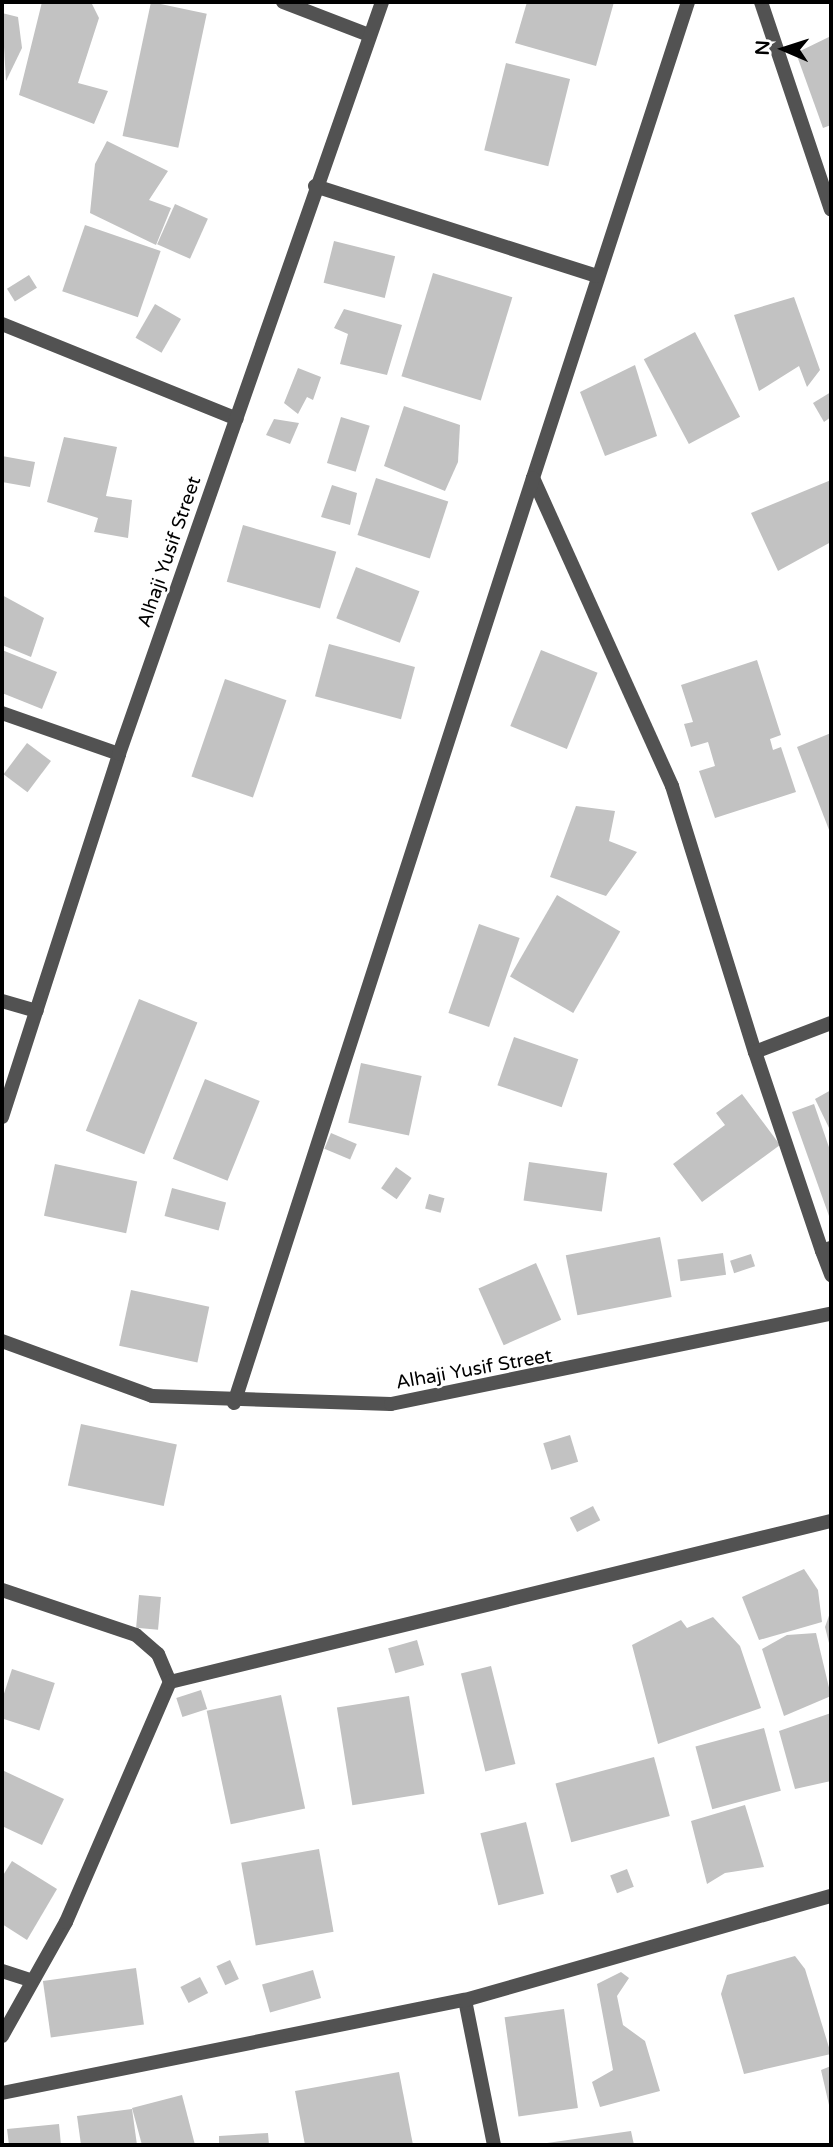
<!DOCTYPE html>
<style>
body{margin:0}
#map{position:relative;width:833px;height:2147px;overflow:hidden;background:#fff;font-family:"Varela Round",sans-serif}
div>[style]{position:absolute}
.building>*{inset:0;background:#c2c2c2;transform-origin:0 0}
.minor>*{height:14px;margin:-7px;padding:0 7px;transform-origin:7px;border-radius:7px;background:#525252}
span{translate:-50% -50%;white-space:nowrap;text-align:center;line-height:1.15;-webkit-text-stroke:5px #fff;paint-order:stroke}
.street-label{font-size:19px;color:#000}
.frame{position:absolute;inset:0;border:4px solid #000;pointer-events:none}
.north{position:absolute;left:749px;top:14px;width:70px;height:70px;-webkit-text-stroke:5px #fff;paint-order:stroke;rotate:273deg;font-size:19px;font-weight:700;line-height:28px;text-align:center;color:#000}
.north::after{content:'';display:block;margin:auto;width:24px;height:32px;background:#000;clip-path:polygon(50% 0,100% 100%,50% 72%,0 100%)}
</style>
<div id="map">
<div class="building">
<i style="clip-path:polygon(42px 2px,91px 2px,99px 18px,78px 83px,108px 91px,94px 124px,19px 95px)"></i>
<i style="left:151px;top:2px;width:57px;height:137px;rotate:12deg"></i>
<i style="clip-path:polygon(527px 2px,614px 2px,596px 66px,515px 43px)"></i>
<i style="clip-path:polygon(2px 13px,18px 17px,22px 48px,6px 81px)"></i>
<i style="clip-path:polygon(831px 36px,831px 125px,823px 128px,796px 53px)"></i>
<i style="left:506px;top:63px;width:66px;height:90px;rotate:14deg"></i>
<i style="clip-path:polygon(107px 141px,168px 171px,149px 200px,171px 208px,156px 245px,90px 213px,95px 164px)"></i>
<i style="left:175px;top:204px;width:36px;height:44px;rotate:24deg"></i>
<i style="left:85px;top:225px;width:80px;height:70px;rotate:19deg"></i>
<i style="left:334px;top:241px;width:63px;height:43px;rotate:14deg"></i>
<i style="left:433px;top:273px;width:83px;height:108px;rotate:17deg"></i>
<i style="left:29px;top:275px;width:15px;height:26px;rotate:58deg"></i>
<i style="clip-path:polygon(794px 297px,820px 370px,807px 387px,799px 366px,759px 391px,734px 315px)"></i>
<i style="left:155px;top:304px;width:30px;height:39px;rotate:30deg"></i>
<i style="clip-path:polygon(344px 309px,402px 325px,387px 375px,340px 364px,348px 334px,334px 328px)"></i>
<i style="left:695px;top:332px;width:96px;height:58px;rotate:62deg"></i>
<i style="clip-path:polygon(635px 365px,657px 436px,605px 456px,580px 392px)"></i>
<i style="clip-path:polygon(298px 368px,321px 377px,313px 400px,307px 397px,298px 414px,284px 403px)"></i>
<i style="clip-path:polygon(831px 392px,831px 417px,824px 422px,813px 403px)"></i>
<i style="clip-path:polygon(404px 406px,460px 425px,458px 462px,445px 491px,384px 466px)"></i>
<i style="left:341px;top:417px;width:30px;height:48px;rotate:17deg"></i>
<i style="clip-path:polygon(274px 419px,299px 423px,290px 444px,266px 435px)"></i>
<i style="clip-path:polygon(64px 437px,117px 447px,106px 496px,132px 500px,128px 538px,94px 532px,98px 518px,47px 502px)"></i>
<i style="clip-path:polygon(2px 456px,35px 462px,30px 487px,2px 482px)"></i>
<i style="left:376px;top:478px;width:76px;height:60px;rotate:18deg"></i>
<i style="clip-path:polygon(831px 480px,831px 542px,778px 571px,751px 513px)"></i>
<i style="clip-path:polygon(332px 485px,357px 493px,350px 525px,321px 517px)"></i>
<i style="left:243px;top:525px;width:97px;height:59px;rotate:16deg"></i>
<i style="left:356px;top:567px;width:68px;height:55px;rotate:21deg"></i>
<i style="clip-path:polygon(2px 595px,44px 618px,31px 657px,2px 645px)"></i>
<i style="left:329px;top:644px;width:89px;height:54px;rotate:15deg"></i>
<i style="clip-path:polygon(2px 650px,57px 672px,42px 709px,2px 693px)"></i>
<i style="left:541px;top:650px;width:61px;height:82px;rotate:22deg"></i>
<i style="clip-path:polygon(757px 660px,781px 735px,770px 739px,773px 750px,781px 747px,796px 792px,715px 818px,699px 771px,715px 766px,708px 742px,691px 747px,684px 724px,693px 722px,681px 685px)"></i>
<i style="left:225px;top:679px;width:65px;height:103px;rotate:19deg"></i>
<i style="clip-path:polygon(831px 733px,831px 835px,797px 747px)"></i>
<i style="left:27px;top:743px;width:30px;height:39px;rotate:37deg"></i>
<i style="clip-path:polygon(576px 806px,615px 811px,609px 841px,637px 852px,606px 896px,550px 877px)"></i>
<i style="left:557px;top:895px;width:73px;height:94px;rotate:30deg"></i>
<i style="left:479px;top:924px;width:43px;height:94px;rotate:19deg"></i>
<i style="left:139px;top:999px;width:63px;height:142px;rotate:22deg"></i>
<i style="left:514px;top:1037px;width:68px;height:51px;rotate:19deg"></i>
<i style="left:361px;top:1063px;width:62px;height:61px;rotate:12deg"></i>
<i style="left:205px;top:1079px;width:59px;height:86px;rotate:22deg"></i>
<i style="clip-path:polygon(831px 1090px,831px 1132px,815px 1099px)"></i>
<i style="clip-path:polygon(742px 1094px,780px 1145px,702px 1202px,673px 1164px,725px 1125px,716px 1113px)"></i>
<i style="clip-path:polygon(814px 1104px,831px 1153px,829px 1216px,792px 1112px)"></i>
<i style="left:331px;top:1133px;width:28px;height:17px;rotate:23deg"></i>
<i style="left:529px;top:1162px;width:79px;height:39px;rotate:8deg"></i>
<i style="left:55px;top:1164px;width:84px;height:53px;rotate:12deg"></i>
<i style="left:396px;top:1167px;width:19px;height:26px;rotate:35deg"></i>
<i style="left:172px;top:1188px;width:56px;height:29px;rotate:15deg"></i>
<i style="left:429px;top:1194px;width:16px;height:15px;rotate:15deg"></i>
<i style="left:660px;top:1237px;width:61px;height:96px;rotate:79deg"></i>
<i style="left:723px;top:1253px;width:22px;height:46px;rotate:82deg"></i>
<i style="left:751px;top:1254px;width:13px;height:22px;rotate:72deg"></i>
<i style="left:536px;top:1263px;width:62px;height:63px;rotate:66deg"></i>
<i style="left:131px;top:1290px;width:80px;height:57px;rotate:12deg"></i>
<i style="left:81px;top:1424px;width:98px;height:63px;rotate:12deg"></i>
<i style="left:570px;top:1435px;width:28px;height:28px;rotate:73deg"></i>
<i style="left:593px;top:1506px;width:16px;height:26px;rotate:63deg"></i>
<i style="clip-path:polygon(804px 1569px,818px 1590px,822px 1622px,759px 1640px,742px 1597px)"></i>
<i style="left:139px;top:1595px;width:22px;height:33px;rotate:5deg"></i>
<i style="clip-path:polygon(831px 1610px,831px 1647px,830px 1647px,825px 1627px)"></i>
<i style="clip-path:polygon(713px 1617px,740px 1646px,761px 1708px,658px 1744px,632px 1645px,681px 1620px,687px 1628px)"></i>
<i style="clip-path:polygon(816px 1633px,831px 1696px,784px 1716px,762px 1649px,787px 1635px)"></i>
<i style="left:417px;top:1640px;width:26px;height:30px;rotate:74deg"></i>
<i style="left:491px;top:1666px;width:101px;height:31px;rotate:76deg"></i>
<i style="left:12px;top:1669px;width:45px;height:50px;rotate:18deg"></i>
<i style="left:201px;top:1690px;width:20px;height:26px;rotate:72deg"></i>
<i style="left:281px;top:1695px;width:116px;height:76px;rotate:78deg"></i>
<i style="left:409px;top:1696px;width:99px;height:73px;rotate:81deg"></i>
<i style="clip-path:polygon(831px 1713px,831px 1781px,795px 1789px,779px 1731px)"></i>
<i style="left:764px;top:1728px;width:65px;height:71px;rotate:75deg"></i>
<i style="left:654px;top:1757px;width:61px;height:102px;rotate:75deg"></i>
<i style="clip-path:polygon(2px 1770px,64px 1799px,42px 1845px,2px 1826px)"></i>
<i style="clip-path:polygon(745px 1805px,764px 1867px,725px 1873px,707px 1884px,691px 1821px)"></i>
<i style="left:526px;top:1822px;width:74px;height:47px;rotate:76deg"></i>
<i style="left:319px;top:1849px;width:84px;height:79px;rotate:80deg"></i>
<i style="clip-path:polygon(12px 1861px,57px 1889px,27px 1940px,2px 1924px,2px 1877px)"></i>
<i style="left:627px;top:1869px;width:19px;height:18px;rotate:69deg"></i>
<i style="clip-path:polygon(795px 1956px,805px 1969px,831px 2054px,744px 2074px,721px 1994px,727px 1975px)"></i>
<i style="left:230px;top:1960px;width:21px;height:15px;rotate:65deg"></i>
<i style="left:136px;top:1968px;width:57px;height:94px;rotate:82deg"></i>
<i style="left:313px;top:1970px;width:29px;height:53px;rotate:74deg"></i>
<i style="clip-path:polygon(621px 1972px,629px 1978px,617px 1996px,623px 2025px,645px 2041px,660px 2091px,600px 2107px,592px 2082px,613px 2070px,597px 1984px)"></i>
<i style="left:200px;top:1977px;width:18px;height:22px;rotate:63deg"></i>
<i style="left:564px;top:2009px;width:100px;height:60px;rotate:82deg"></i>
<i style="clip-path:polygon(831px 2066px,831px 2105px,829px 2105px,821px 2070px)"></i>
<i style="clip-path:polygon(399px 2072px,413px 2145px,305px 2145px,295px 2091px)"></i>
<i style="clip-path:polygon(182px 2095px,195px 2145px,142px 2145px,132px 2108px)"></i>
<i style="clip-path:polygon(132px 2109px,137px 2145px,81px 2145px,77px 2116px)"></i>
<i style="clip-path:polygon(59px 2124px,61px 2145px,9px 2145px,7px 2129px)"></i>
<i style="clip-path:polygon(631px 2131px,634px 2145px,541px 2145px,540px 2144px)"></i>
<i style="clip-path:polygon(268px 2133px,269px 2145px,219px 2145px,219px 2136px)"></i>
</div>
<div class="minor">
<i style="left:283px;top:2px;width:92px;rotate:21deg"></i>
<i style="left:688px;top:2px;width:501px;rotate:108.04deg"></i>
<i style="left:533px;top:478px;width:338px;rotate:65.7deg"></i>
<i style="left:672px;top:786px;width:279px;rotate:72.7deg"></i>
<i style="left:755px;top:1052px;width:81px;rotate:-20.9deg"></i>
<i style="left:761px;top:2px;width:219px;rotate:71.4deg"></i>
<i style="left:315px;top:186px;width:296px;rotate:17.7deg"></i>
<i style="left:2px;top:324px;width:253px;rotate:22deg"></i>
<i style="left:2px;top:713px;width:124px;rotate:19.3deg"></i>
<i style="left:2px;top:1001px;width:36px;rotate:16deg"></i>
<i style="left:755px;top:1052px;width:210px;rotate:71.4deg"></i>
<i style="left:2px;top:1117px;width:381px;rotate:-72.1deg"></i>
<i style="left:119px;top:754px;width:797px;rotate:-70.72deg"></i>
<i style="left:831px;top:1248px;width:9px;rotate:162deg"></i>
<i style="left:822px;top:1251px;width:26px;rotate:69deg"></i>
<i style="left:2px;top:1341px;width:160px;rotate:20.1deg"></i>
<i style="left:152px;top:1396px;width:239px;rotate:1.9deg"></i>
<i style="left:391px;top:1404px;width:449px;rotate:-11.6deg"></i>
<i style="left:234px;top:1403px;width:972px;rotate:-72.09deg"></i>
<i style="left:2px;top:1590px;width:141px;rotate:18.6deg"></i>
<i style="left:136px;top:1635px;width:29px;rotate:41deg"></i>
<i style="left:158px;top:1654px;width:30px;rotate:67deg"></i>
<i style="left:2px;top:1971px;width:29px;rotate:18deg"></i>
<i style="left:465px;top:2000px;width:148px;rotate:78.7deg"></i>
<i style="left:2px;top:2036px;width:131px;rotate:-60.7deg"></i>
<i style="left:66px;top:1922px;width:262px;rotate:-66.6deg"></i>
<i style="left:170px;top:1682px;width:680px;rotate:-13.69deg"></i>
<i style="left:2px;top:2093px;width:472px;rotate:-11.4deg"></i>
<i style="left:465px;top:2000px;width:380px;rotate:-15.9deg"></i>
</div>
<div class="street-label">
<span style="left:170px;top:552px;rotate:-71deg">Alhaji Yusif Street</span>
<span style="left:474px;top:1370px;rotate:-10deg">Alhaji Yusif Street</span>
</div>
<div class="frame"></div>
<div class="north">N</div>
</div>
